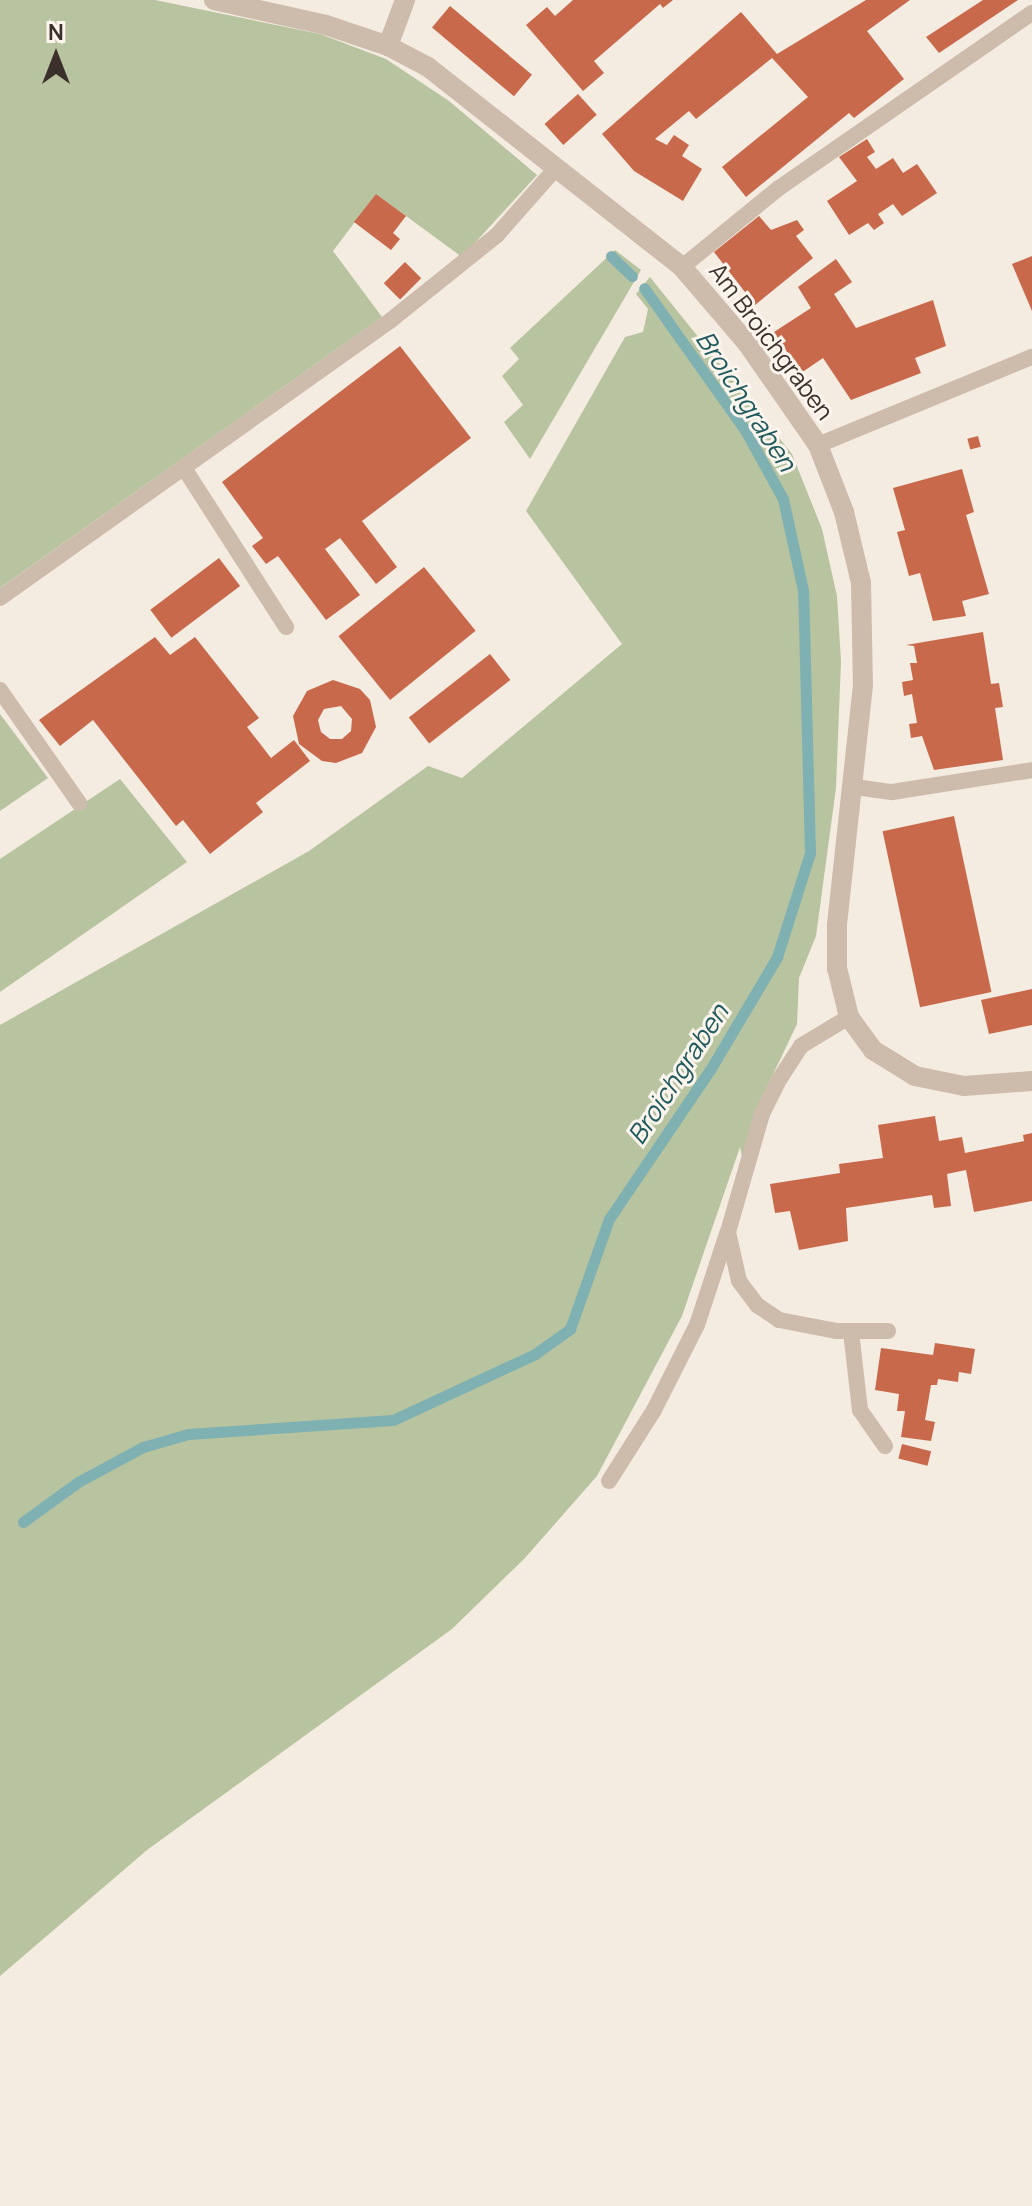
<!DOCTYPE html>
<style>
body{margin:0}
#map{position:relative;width:1032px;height:2206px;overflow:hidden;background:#f4ebe1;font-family:Manrope,sans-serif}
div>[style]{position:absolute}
.green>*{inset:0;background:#b8c4a0}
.stream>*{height:11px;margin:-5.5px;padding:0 5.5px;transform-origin:5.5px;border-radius:5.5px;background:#7fb0b2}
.building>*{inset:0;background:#c8694b;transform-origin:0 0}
.service>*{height:16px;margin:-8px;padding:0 8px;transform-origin:8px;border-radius:8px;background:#cdbbac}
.minor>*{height:20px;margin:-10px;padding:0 10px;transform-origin:10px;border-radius:10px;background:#cdbbac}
span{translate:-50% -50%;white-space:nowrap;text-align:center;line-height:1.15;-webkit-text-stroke:6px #fbf5ee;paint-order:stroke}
.street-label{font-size:24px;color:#3b302b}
.water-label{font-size:26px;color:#1f5a5e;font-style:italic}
.north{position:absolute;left:16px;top:16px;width:80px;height:80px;-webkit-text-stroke:6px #fbf5ee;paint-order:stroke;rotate:0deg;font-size:22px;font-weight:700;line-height:32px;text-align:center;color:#3b302b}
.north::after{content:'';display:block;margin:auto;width:28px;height:36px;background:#3b302b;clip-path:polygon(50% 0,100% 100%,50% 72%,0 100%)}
</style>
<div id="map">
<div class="green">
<i style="clip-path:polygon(0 0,155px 0,320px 34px,386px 59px,449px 101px,537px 175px,462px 257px,376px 194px,333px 251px,382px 317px,0 588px)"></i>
<i style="clip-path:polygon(615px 250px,641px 270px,530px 459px,504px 422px,523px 405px,502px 376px,519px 359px,510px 348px)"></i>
<i style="clip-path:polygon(650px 277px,792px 454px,822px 529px,837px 596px,841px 661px,836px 788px,816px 936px,799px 978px,797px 1024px,767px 1087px,743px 1161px,740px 1147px,682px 1316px,597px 1476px,524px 1559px,452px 1629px,147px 1850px,0 1976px,0 1025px,309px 851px,428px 766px,462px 778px,622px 644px,526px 511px,625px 337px,643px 332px,648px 309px,636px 294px)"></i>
<i style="clip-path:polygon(0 714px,48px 778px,0 811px)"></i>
<i style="clip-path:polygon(120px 779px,187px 862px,0 992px,0 859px)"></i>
</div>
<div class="stream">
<i style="left:611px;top:256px;width:29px;rotate:44deg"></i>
<i style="left:23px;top:1522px;width:68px;rotate:-36deg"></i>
<i style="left:78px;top:1482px;width:74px;rotate:-28.3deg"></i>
<i style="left:143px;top:1447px;width:47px;rotate:-16.1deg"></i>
<i style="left:188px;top:1434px;width:205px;rotate:-3.9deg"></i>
<i style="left:393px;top:1420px;width:157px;rotate:-24.9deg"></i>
<i style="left:535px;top:1354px;width:43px;rotate:-35.5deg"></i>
<i style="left:570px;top:1329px;width:117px;rotate:-70.5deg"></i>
<i style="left:609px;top:1219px;width:180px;rotate:-55.9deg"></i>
<i style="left:710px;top:1070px;width:131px;rotate:-59.3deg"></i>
<i style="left:777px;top:957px;width:109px;rotate:-72.4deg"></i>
<i style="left:810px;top:853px;width:263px;rotate:-91.5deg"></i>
<i style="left:803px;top:590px;width:93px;rotate:-102.4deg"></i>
<i style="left:783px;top:499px;width:79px;rotate:-118.8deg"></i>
<i style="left:745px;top:430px;width:174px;rotate:-125.4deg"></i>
</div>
<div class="building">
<i style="clip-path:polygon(573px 0,673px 0,663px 8px,660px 4px,594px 61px,604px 73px,583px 91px,526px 25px,547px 7px,555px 16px)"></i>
<i style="clip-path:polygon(866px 0,910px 0,867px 31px,904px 79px,854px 118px,849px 113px,746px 197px,722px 167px,808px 97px,772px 58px,696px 119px,689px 111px,655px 139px,667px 145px,674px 135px,689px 145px,682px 156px,702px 169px,683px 201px,634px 171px,602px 134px,741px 12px,777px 54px)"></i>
<i style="clip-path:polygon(983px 0,1018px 0,939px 53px,926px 37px)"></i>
<i style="left:450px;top:6px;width:107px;height:28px;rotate:40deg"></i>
<i style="left:578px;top:94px;width:28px;height:45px;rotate:48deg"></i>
<i style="clip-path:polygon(867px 139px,875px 152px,867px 157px,876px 169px,893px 158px,903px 173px,917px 164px,937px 193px,902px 216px,893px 204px,878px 214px,884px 223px,874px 230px,868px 223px,849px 235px,827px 201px,857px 181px,839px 157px)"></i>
<i style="clip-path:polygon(376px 194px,406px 216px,393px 233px,400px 239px,391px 250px,354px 222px)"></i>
<i style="clip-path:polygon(759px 216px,771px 230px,797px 220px,804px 230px,796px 236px,813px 258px,755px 305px,714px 252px)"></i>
<i style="clip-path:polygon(1032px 256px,1032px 311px,1012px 264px)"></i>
<i style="clip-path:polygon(836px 259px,852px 282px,834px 294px,856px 328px,933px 300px,946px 346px,915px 358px,921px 373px,851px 400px,823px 358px,801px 373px,774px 332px,811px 308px,798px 287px)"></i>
<i style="left:405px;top:262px;width:23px;height:30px;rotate:45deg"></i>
<i style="clip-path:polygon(400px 346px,471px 438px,362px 521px,397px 567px,376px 584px,340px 538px,325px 549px,360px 595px,326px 620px,278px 556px,266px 564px,252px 546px,263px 538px,222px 482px)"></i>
<i style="left:978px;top:436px;width:11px;height:11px;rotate:75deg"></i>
<i style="clip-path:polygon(962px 469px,974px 512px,966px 515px,989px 594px,962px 601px,966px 616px,933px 621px,920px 573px,909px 576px,897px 532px,905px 530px,893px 488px)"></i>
<i style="left:219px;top:558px;width:35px;height:86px;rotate:53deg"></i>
<i style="left:424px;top:567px;width:82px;height:110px;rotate:51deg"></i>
<i style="clip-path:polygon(983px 632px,991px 684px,999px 683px,1003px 707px,995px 708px,1003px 760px,934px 770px,922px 736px,911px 738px,909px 724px,917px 723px,912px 694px,904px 696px,902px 682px,913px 680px,910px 663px,917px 663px,914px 646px,906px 645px)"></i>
<i style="clip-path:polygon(155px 637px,170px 655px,195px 637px,259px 718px,247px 727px,271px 758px,294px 740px,310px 761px,256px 803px,263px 812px,210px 854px,183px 820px,176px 826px,93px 720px,60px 746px,39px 720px)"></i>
<i style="left:490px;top:654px;width:33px;height:103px;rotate:52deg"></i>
<i style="clip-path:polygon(evenodd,333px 680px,360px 689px,370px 700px,376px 727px,362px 753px,336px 763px,322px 761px,299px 744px,293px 716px,307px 691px,333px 680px,341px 706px,352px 719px,351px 731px,342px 739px,330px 739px,321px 732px,318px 720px,324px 709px,341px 706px)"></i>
<i style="left:954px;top:816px;width:180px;height:73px;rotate:78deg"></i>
<i style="clip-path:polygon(1032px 989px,1032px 1025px,989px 1034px,981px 1000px)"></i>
<i style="clip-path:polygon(935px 1116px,939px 1141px,962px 1137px,965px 1153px,1024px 1141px,1023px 1135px,1032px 1133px,1032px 1201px,974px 1212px,966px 1170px,947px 1174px,951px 1206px,934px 1208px,932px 1195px,846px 1208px,848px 1241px,799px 1250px,790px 1211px,775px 1213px,770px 1184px,840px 1173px,839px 1164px,883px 1158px,878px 1125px)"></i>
<i style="clip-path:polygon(935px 1343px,975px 1349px,971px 1374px,959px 1372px,958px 1382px,938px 1379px,937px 1385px,931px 1385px,925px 1420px,935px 1422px,931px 1441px,901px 1437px,905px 1411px,897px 1411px,899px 1394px,875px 1390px,881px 1348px,933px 1355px)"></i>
<i style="left:902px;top:1444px;width:30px;height:15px;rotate:14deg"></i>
</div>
<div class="service">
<i style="left:682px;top:267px;width:125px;rotate:-39.2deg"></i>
<i style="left:779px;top:188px;width:308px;rotate:-34.7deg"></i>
<i style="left:818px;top:445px;width:231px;rotate:-22.4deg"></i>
<i style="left:184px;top:468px;width:189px;rotate:57.3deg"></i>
<i style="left:0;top:598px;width:480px;rotate:-35.4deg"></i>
<i style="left:391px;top:320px;width:136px;rotate:-38.7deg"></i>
<i style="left:497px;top:235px;width:91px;rotate:-48.6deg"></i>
<i style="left:0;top:690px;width:138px;rotate:55deg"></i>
<i style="left:855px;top:787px;width:37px;rotate:8deg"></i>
<i style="left:892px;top:792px;width:142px;rotate:-8.9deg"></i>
<i style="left:849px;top:1017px;width:56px;rotate:148.9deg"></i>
<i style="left:801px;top:1046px;width:38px;rotate:123deg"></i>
<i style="left:780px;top:1078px;width:40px;rotate:116.6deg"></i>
<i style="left:762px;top:1114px;width:123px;rotate:106.1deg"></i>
<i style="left:728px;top:1232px;width:50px;rotate:77.3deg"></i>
<i style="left:739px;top:1281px;width:30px;rotate:53deg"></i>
<i style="left:757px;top:1305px;width:27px;rotate:34deg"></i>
<i style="left:779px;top:1320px;width:58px;rotate:10.9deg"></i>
<i style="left:836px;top:1331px;width:52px"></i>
<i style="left:851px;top:1332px;width:79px;rotate:83.4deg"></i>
<i style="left:860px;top:1410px;width:44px;rotate:55.2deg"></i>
<i style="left:609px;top:1481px;width:84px;rotate:-57.6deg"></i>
<i style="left:654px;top:1410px;width:95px;rotate:-63.2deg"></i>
<i style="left:697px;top:1325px;width:96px;rotate:-71.8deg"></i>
</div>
<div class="minor">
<i style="left:214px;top:0;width:115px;rotate:12.6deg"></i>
<i style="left:326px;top:25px;width:65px;rotate:18.7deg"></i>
<i style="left:388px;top:46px;width:45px;rotate:27.7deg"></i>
<i style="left:428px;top:67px;width:323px;rotate:38.2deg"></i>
<i style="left:682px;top:267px;width:100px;rotate:49.5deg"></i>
<i style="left:747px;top:343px;width:124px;rotate:55.2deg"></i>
<i style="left:818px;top:445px;width:72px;rotate:68.8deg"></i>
<i style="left:844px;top:512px;width:73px;rotate:76.5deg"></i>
<i style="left:861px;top:583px;width:102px;rotate:88.9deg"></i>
<i style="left:863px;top:685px;width:242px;rotate:96.2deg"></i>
<i style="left:837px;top:926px;width:42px;rotate:90deg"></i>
<i style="left:837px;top:968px;width:50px;rotate:76.2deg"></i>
<i style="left:849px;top:1017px;width:41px;rotate:54deg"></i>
<i style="left:873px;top:1050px;width:49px;rotate:31.8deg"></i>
<i style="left:915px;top:1076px;width:50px;rotate:11.5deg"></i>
<i style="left:964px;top:1086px;width:68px;rotate:-4.2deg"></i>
<i style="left:388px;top:46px;width:49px;rotate:-69.7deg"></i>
</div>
<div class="street-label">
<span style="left:772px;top:341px;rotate:53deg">Am Broichgraben</span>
</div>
<div class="water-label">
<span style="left:746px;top:401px;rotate:57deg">Broichgraben</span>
<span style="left:678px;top:1074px;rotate:-57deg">Broichgraben</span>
</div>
<div class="north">N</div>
</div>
